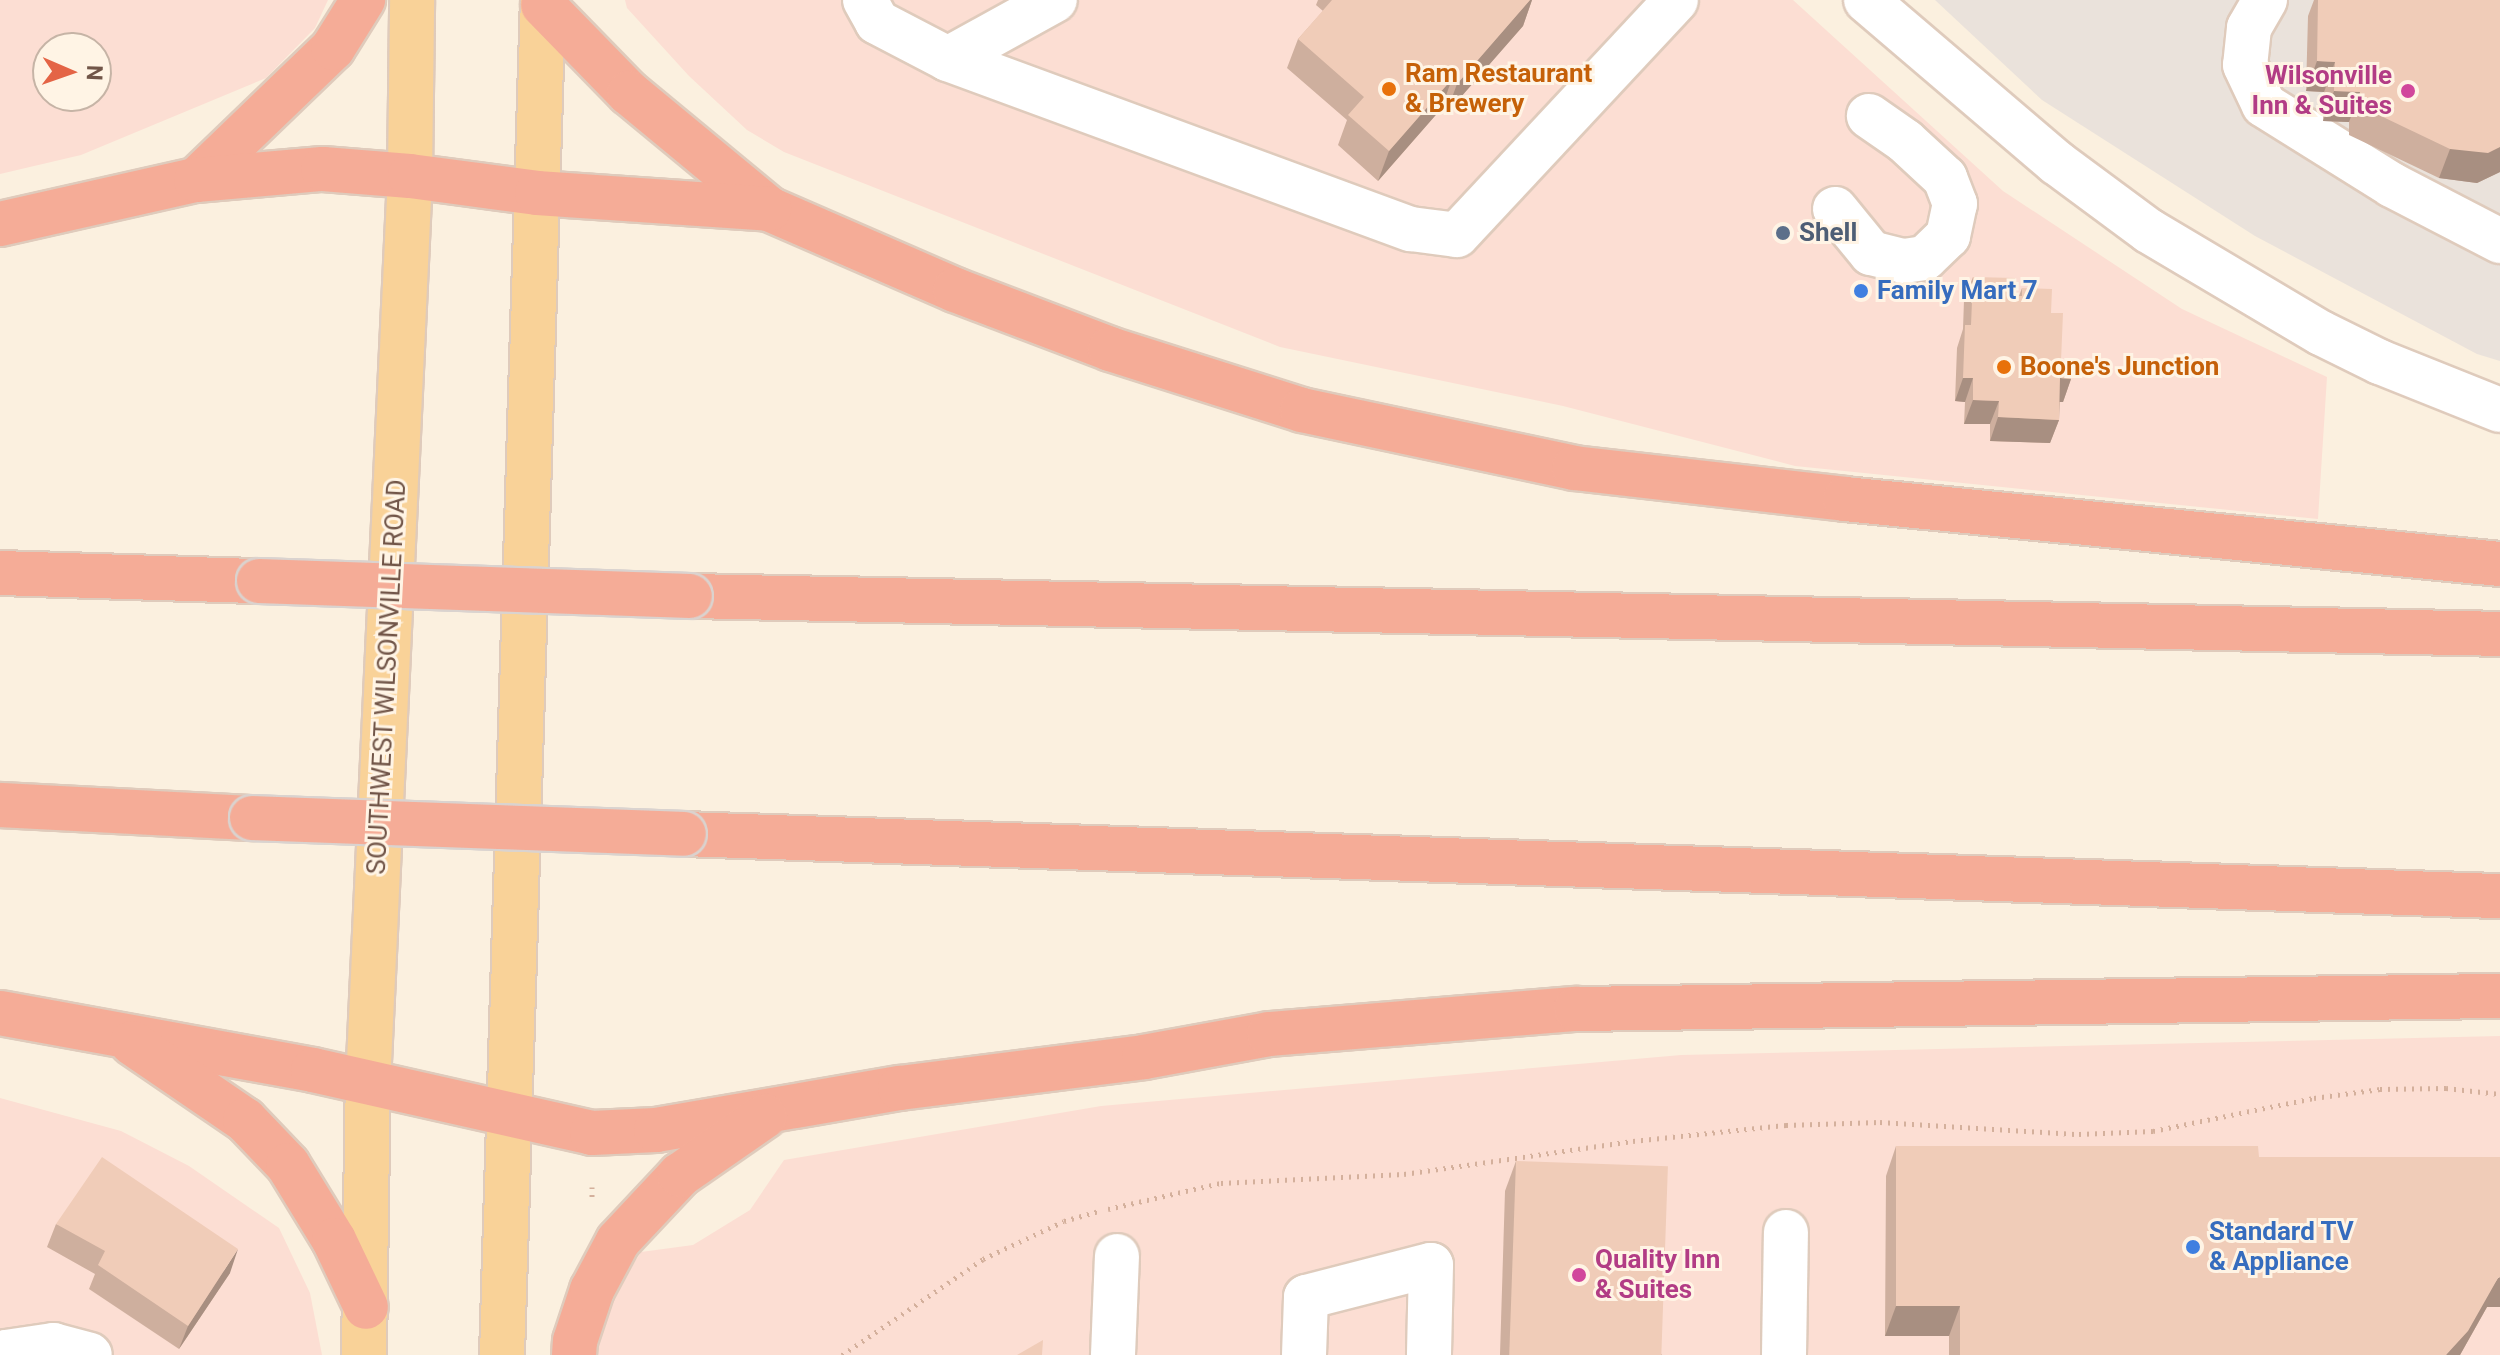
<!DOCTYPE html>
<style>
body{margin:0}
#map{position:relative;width:2500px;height:1355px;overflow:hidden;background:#fbf0df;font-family:Roboto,sans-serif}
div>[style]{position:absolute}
.commercial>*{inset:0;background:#fcded3}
.industrial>*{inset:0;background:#eae2db}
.path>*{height:5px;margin-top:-2.5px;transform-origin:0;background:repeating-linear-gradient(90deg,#d4b09c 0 2px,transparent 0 8px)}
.roads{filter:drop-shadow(2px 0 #dfcbbc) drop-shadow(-2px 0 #dfcbbc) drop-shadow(0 2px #dfcbbc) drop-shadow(0 -2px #dfcbbc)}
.minor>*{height:44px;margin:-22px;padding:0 22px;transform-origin:22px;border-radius:22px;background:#fff}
.major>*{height:44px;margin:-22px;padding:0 22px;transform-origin:22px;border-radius:22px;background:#f9d298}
.highway>*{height:44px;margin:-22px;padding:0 22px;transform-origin:22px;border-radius:22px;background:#f5ac97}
.bridges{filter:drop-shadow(2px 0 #dad3cf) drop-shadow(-2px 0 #dad3cf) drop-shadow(0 2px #dad3cf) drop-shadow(0 -2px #dad3cf)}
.highway-bridge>*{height:44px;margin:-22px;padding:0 22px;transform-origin:22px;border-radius:22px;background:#f5ac97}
.wall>*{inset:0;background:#ceaf9e}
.shaded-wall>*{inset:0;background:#a88f81}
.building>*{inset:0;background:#f0ccb8;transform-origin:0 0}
.dots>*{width:22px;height:22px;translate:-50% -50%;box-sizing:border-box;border:4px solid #fff4e5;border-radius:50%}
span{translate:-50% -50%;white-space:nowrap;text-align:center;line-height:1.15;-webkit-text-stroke:6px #fff4e5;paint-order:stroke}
.food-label{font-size:26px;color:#c56008;font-weight:700}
.left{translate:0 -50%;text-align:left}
.hotel-label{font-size:26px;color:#b23c85;font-weight:700}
.right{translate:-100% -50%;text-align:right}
.service-label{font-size:26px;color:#4e5e75;font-weight:700}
.shop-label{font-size:26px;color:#366cbe;font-weight:700}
.street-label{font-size:26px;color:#715548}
.north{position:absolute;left:32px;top:32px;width:80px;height:80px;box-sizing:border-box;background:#fff4e5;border:2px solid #c6b4a6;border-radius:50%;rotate:92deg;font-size:22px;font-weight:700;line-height:32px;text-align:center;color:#715548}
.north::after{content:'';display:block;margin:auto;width:28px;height:36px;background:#e46446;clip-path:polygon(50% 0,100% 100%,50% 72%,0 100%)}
</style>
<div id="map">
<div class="commercial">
<i style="clip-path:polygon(evenodd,0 0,328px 0,315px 28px,266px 78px,81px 155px,0 174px,0 0,48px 48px,96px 48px,96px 96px,48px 96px,48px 48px)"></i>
<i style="clip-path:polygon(625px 0,1793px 0,2003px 191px,2182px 309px,2327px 377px,2318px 519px,1795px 466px,1563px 406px,1280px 347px,784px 152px,747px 130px,689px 76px,627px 8px)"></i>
<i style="clip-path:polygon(2500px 1036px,2500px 1355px,595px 1355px,615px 1293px,641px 1252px,693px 1245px,750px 1210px,784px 1160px,1101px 1106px,1681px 1055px)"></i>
<i style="clip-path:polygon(0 1098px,121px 1131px,189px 1166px,279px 1228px,310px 1293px,322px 1355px,0 1355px)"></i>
</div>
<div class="industrial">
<i style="clip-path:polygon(1935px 0,2500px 0,2500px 361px,2477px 354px,2255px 236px,2042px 100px)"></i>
</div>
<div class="path">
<i style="left:592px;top:1187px;width:13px;rotate:90deg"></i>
<i style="left:1108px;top:1209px;width:116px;rotate:-13deg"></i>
<i style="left:1221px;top:1183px;width:183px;rotate:-2.8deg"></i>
<i style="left:1404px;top:1174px;width:231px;rotate:-8.2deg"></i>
<i style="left:1633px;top:1141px;width:154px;rotate:-6deg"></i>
<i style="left:1786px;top:1125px;width:94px;rotate:-1.8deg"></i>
<i style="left:1880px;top:1122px;width:199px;rotate:3.5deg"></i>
<i style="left:2079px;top:1134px;width:74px;rotate:-2.3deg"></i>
<i style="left:2153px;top:1131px;width:164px;rotate:-11.6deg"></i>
<i style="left:2314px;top:1098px;width:67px;rotate:-7.8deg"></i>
<i style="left:2380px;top:1089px;width:66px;rotate:-0.9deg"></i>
<i style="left:2446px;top:1088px;width:54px;rotate:6.3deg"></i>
<i style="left:842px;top:1355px;width:171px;rotate:-34.2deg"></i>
<i style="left:983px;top:1259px;width:89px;rotate:-25.1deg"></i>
<i style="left:1064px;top:1221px;width:35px;rotate:-16deg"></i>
</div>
<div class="roads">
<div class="minor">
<i style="left:865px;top:0;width:25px;rotate:61deg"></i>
<i style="left:877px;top:22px;width:80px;rotate:27.5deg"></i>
<i style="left:948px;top:59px;width:493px;rotate:20.2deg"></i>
<i style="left:1411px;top:229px;width:46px;rotate:7.4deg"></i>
<i style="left:1457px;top:235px;width:321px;rotate:-47deg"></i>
<i style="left:1866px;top:0;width:251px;rotate:40.5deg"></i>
<i style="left:2057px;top:163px;width:114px;rotate:36.5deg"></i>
<i style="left:2149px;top:231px;width:200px;rotate:30.7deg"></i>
<i style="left:2321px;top:333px;width:66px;rotate:26.2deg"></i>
<i style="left:2380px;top:362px;width:129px;rotate:21.8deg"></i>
<i style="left:2265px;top:0;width:32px;rotate:120deg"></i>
<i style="left:2249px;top:28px;width:37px;rotate:96deg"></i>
<i style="left:2245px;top:65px;width:44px;rotate:64.6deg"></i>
<i style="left:2264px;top:105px;width:151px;rotate:32deg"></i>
<i style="left:2392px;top:185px;width:122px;rotate:27.4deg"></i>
<i style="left:948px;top:59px;width:122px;rotate:-28.9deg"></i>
<i style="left:1835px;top:209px;width:57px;rotate:50.7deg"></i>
<i style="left:1871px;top:253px;width:34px;rotate:14deg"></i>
<i style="left:1904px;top:261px;width:21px;rotate:-8deg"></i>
<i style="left:1925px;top:258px;width:32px;rotate:-44deg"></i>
<i style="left:1948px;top:236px;width:33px;rotate:-78deg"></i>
<i style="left:1955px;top:204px;width:28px;rotate:-111deg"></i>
<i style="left:1945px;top:178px;width:54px;rotate:-137.2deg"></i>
<i style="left:1905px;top:141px;width:44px;rotate:-145.2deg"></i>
<i style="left:6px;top:1355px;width:3px;rotate:-90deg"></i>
<i style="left:6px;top:1352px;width:48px;rotate:-8.5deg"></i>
<i style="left:53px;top:1345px;width:38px;rotate:15deg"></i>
<i style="left:1113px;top:1355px;width:99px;rotate:-87.7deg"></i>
<i style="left:1304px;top:1355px;width:58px;rotate:-88deg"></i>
<i style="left:1306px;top:1297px;width:129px;rotate:-14.4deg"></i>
<i style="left:1431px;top:1265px;width:90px;rotate:91.3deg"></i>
<i style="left:1784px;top:1355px;width:123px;rotate:-89.1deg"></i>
</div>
<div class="major">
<i style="left:364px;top:1355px;width:271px;rotate:-89.2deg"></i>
<i style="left:368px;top:1084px;width:909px;rotate:-87.35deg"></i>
<i style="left:410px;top:176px;width:176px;rotate:-89.3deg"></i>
<i style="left:502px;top:1355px;width:1356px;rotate:-88.27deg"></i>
</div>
<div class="highway">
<i style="left:543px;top:5px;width:123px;rotate:45.7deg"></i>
<i style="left:629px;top:93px;width:182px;rotate:39.6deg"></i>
<i style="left:769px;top:209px;width:203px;rotate:23.5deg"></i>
<i style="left:955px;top:290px;width:166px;rotate:20.8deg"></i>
<i style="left:1110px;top:349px;width:201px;rotate:17.6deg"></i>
<i style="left:1302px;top:410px;width:278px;rotate:12deg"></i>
<i style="left:1574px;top:468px;width:273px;rotate:6.5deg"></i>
<i style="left:1845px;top:499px;width:658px;rotate:5.67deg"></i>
<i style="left:196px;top:180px;width:190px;rotate:-43.9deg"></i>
<i style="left:333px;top:48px;width:57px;rotate:-58deg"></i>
<i style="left:0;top:224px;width:201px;rotate:-12.7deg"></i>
<i style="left:196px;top:180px;width:127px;rotate:-5deg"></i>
<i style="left:323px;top:169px;width:87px;rotate:4.6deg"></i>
<i style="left:410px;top:176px;width:128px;rotate:7.6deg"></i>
<i style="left:537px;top:193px;width:233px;rotate:3.9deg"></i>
<i style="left:0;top:573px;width:259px;rotate:1.8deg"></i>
<i style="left:690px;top:596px;width:1810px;rotate:1.2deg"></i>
<i style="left:0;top:805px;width:252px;rotate:3deg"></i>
<i style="left:684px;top:834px;width:1817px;rotate:1.96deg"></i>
<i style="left:0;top:1013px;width:318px;rotate:10.3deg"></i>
<i style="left:313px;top:1070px;width:286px;rotate:12.7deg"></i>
<i style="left:592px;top:1133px;width:64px;rotate:-2.7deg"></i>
<i style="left:656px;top:1130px;width:248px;rotate:-9.8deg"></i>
<i style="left:900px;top:1088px;width:246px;rotate:-7.2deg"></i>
<i style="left:1144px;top:1057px;width:127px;rotate:-10.4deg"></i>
<i style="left:1269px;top:1034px;width:308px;rotate:-4.7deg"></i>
<i style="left:1576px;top:1009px;width:924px;rotate:-0.81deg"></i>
<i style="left:132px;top:1043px;width:137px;rotate:34.3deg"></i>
<i style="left:245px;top:1120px;width:62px;rotate:46.3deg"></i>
<i style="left:288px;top:1165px;width:88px;rotate:58.5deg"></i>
<i style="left:334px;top:1240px;width:74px;rotate:64.5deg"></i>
<i style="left:574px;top:1355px;width:14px;rotate:-86deg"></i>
<i style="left:575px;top:1341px;width:54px;rotate:-71.6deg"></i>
<i style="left:592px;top:1290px;width:55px;rotate:-62deg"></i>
<i style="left:618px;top:1241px;width:91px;rotate:-46.8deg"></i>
<i style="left:680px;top:1175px;width:103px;rotate:-34.8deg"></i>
</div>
</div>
<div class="bridges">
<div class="highway-bridge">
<i style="left:259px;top:581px;width:431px;rotate:2deg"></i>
<i style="left:252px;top:818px;width:432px;rotate:2.1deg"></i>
</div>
</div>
<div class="wall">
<i style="clip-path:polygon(1318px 0,1532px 0,1523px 26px,1446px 114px,1441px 109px,1378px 181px,1338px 145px,1347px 120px,1287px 68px,1298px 39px,1323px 11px,1316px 5px)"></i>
<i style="clip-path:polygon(2314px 0,2500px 0,2500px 172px,2477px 183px,2439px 178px,2349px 135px,2349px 122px,2323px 121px,2324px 92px,2306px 91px,2308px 16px)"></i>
<i style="clip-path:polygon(1973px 277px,2014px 296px,2019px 296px,2022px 288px,2051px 313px,2061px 361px,2071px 379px,2063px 402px,2060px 402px,2059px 420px,2050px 443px,1990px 441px,1990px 424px,1964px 424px,1965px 402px,1955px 401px,1957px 348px,1963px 329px,1964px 300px)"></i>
<i style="clip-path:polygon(1896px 1146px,2259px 1157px,2487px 1307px,2460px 1355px,1949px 1355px,1949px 1336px,1885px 1336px,1886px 1176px)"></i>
<i style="clip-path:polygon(1516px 1161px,1662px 1355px,1500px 1355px,1505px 1191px)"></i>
<i style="clip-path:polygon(56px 1224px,230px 1273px,179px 1349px,89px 1289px,95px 1274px,47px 1247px)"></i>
</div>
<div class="shaded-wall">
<i style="clip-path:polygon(1530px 0,1532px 0,1523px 26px,1446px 114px,1457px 84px)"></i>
<i style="clip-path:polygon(2317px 61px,2335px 62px,2324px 92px,2306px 91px)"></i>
<i style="clip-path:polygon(1452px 79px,1441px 109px,1378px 181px,1389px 151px)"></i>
<i style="clip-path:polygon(2334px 91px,2360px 92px,2349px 122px,2323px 121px)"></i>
<i style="clip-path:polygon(2500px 147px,2500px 172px,2477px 183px,2439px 178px,2450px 149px)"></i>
<i style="clip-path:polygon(1963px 378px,1973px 378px,1965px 402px,1955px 401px)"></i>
<i style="clip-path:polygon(2060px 378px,2071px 379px,2063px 402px,2052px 402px)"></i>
<i style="clip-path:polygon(1973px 400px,1999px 401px,1990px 424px,1964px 424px)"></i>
<i style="clip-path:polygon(1998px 417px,2059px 420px,2050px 443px,1990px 441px)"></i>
<i style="clip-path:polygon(238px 1249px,230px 1273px,179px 1349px,188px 1326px)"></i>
<i style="clip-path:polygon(2500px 1277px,2500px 1307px,2487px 1307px,2460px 1355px,2446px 1355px,2498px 1278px)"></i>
<i style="clip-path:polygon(1896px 1306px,1960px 1306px,1949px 1336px,1885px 1336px)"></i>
</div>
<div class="building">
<i style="clip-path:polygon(1332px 0,1530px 0,1457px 84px,1452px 79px,1389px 151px,1348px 115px,1364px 97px,1298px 39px)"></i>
<i style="clip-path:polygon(2318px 0,2500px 0,2500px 147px,2488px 153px,2450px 149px,2360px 106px,2360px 92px,2334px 91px,2335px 62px,2317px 61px)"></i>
<i style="clip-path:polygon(1973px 277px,2015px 278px,2014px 296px,2022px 296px,2022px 288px,2052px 289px,2051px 313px,2063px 313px,2061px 361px,2072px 362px,2071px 379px,2060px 378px,2059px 420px,1998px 417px,1999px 401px,1973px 400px,1973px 378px,1963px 378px,1965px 325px,1971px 325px)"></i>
<i style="clip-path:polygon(1896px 1146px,2258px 1146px,2259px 1157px,2500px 1157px,2500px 1277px,2498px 1278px,2468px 1331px,2446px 1355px,1960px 1355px,1960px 1306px,1896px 1306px)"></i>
<i style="clip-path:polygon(102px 1157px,238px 1249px,188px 1326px,98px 1265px,105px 1251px,56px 1224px)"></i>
<i style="left:1516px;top:1161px;width:152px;height:194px;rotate:2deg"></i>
<i style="clip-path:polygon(1043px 1340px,1042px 1355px,1017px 1355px)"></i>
</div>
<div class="dots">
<i style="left:1389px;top:89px;background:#e8710a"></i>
<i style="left:2408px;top:91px;background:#d1479c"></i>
<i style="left:1783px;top:233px;background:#5c6f8a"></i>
<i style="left:1861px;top:291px;background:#3f7fe0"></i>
<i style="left:2004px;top:367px;background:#e8710a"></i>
<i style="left:2193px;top:1247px;background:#3f7fe0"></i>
<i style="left:1579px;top:1275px;background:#d1479c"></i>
</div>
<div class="food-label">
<span class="left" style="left:1405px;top:89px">Ram Restaurant<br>&amp; Brewery</span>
<span class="left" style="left:2020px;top:367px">Boone's Junction</span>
</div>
<div class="hotel-label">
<span class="right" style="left:2392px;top:91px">Wilsonville<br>Inn &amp; Suites</span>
<span class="left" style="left:1595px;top:1275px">Quality Inn<br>&amp; Suites</span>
</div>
<div class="service-label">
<span class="left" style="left:1799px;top:233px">Shell</span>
</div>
<div class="shop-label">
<span class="left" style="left:1877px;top:291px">Family Mart 7</span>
<span class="left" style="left:2209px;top:1247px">Standard TV<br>&amp; Appliance</span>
</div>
<div class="street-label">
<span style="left:387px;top:677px;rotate:-87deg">SOUTHWEST WILSONVILLE ROAD</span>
</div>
<div class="north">N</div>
</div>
